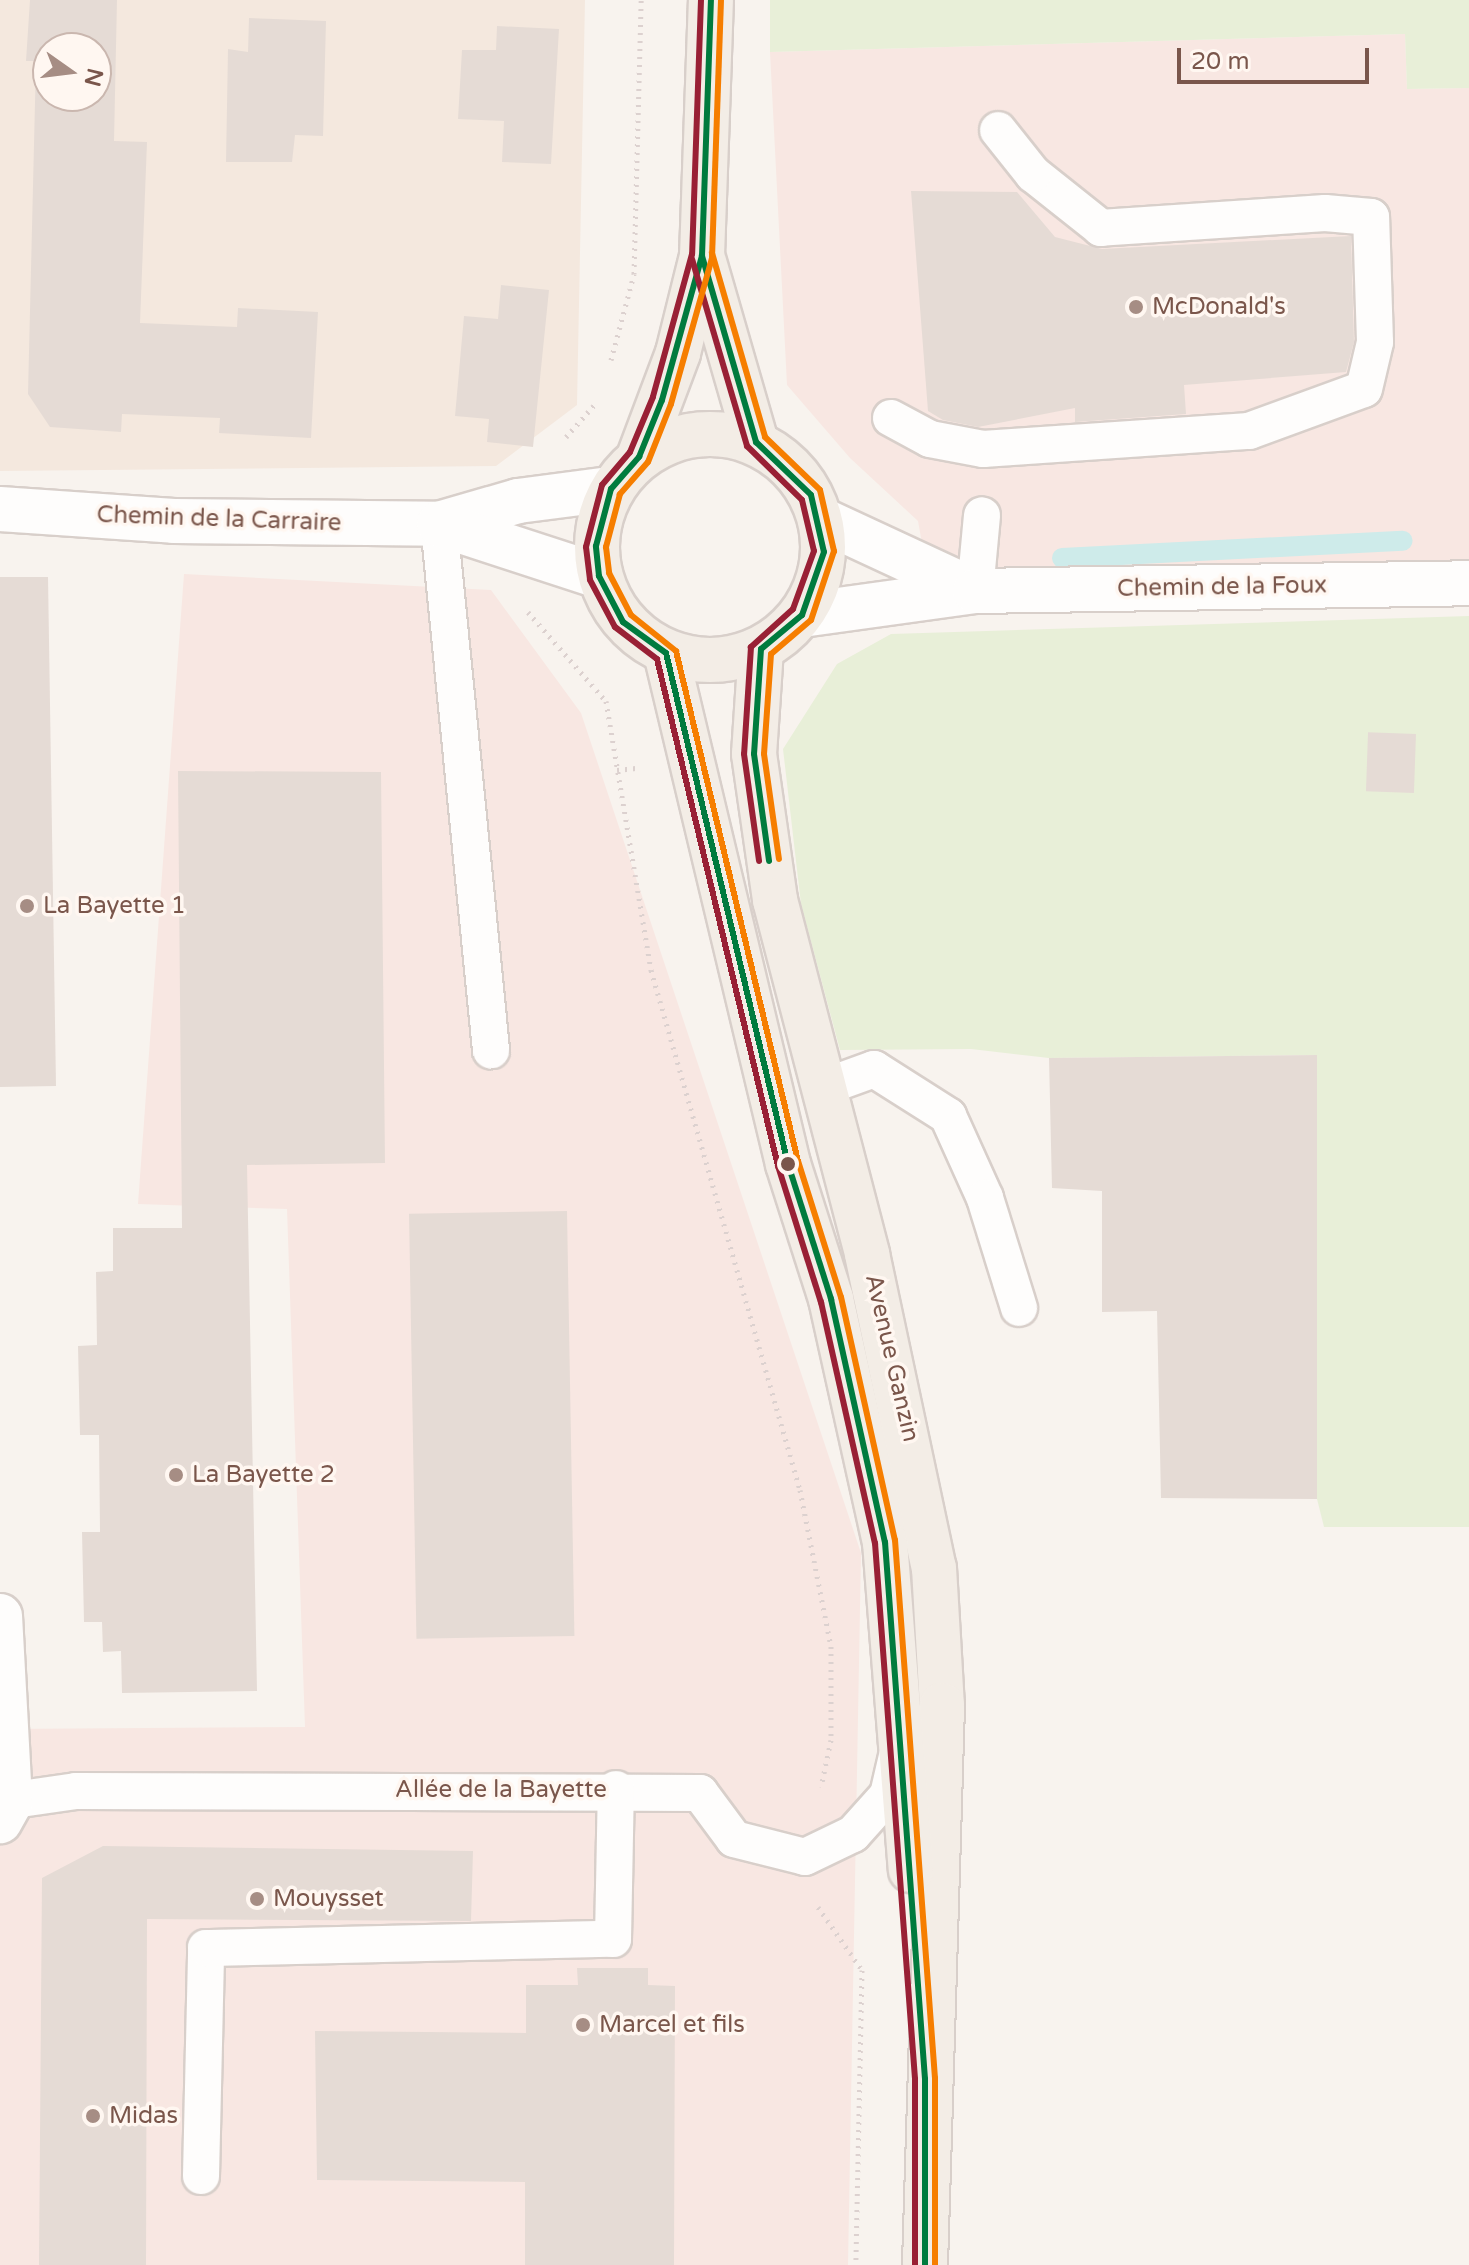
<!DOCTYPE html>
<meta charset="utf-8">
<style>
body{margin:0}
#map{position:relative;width:1469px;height:2265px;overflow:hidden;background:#f8f3ee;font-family:"Varela Round",sans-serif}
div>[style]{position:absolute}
.residential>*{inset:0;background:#f4e8de}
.commercial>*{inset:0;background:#f8e7e2}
.green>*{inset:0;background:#e8efd8}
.stream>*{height:20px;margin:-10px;padding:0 10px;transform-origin:10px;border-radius:10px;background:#ceebea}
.building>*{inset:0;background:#e5dbd5;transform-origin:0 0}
.path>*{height:5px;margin-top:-2.5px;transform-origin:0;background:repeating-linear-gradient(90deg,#dcd1cf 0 2px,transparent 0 8px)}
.roads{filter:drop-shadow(2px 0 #d8cfca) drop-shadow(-2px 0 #d8cfca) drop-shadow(0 2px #d8cfca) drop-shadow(0 -2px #d8cfca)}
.lane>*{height:36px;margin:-18px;padding:0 18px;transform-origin:18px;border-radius:18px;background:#fefdfc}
.street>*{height:44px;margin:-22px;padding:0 22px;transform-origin:22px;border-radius:22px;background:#fefdfc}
.primary>*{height:44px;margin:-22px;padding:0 22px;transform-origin:22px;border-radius:22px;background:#f3ede6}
.primary>.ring{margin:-22px;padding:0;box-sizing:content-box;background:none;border:44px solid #f3ede6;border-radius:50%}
.bus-1>*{height:6px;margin:-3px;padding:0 3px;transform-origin:3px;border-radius:3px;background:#007b3e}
.bus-2>*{height:6px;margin:-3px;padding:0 3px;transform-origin:3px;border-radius:3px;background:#992035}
.bus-3>*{height:6px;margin:-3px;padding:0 3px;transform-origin:3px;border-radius:3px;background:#f67e00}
.dots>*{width:22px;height:22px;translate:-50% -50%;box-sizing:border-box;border:4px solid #fff7f1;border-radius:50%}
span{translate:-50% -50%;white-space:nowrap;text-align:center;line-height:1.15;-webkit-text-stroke:7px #fff7f1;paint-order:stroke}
.poi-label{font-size:24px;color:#7a564b}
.left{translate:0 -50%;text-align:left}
.street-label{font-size:24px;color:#7a564b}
.north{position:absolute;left:32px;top:32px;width:80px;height:80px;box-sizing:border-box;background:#fff7f1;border:2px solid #cab7af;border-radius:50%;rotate:104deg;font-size:22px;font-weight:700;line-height:32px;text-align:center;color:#7a564b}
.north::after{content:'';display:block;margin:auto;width:28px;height:36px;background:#a68d84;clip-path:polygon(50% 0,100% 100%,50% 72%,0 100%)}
.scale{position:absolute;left:1177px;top:48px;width:192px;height:36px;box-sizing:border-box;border:4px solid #7a564b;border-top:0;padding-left:10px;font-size:24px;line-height:28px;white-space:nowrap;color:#7a564b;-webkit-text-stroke:6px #fff7f1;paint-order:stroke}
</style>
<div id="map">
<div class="residential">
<i style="clip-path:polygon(evenodd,0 0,585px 0,577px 405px,496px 466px,0 471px,0 0,48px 48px,96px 48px,96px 96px,48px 96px,48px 48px)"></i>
</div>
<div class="commercial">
<i style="clip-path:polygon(1405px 34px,1407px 89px,1469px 88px,1469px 561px,929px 582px,918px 521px,850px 458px,787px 385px,770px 52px)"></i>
<i style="clip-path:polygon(184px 574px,491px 590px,581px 713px,861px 1553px,848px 2265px,0 2265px,0 1729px,305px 1727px,287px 1209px,138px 1204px)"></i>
</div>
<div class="green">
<i style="clip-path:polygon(770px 0,1469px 0,1469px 88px,1407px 89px,1405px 34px,770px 52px)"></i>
<i style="clip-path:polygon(1469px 616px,1469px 1527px,1324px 1527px,1317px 1499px,1316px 1055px,1049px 1058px,971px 1049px,840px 1050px,801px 904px,783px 749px,837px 664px,891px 634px)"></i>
</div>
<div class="stream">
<i style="left:1062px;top:558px;width:341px;rotate:-2.9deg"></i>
</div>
<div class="building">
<i style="clip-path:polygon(evenodd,30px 0,117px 0,114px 141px,147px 142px,140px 323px,237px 327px,238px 308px,318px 312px,311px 438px,219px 433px,220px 418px,122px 414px,121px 432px,50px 427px,28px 394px,36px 61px,26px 61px,30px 0,48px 48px,96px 48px,96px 96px,48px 96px,48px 48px)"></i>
<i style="clip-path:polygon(249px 18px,326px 21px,323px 136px,295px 135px,292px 162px,226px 162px,228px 49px,248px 52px)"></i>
<i style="clip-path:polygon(497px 26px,559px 29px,551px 164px,502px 162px,504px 121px,458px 119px,462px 50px,496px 50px)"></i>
<i style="clip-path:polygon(911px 191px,1017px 192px,1055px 237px,1102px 249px,1351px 236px,1354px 342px,1346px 372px,1184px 385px,1186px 414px,1075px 422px,1075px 408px,978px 427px,943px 420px,928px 411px)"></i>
<i style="clip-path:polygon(501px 285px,549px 290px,533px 447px,487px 442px,489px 419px,455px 416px,464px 316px,498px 319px)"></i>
<i style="clip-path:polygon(0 577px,48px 577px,56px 1086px,0 1087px)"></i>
<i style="left:1416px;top:734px;width:59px;height:48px;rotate:92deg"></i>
<i style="clip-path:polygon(178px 771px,381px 772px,385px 1163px,247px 1165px,257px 1691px,122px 1693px,121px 1651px,103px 1652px,102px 1622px,84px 1622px,82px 1532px,100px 1532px,99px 1435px,80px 1435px,78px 1346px,97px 1345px,96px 1272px,113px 1271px,113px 1228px,182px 1228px)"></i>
<i style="clip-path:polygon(1317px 1055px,1317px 1499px,1161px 1498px,1157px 1311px,1102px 1312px,1102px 1191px,1052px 1188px,1049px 1058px)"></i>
<i style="left:567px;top:1211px;width:425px;height:158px;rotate:89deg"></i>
<i style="clip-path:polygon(103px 1846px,473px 1851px,471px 1921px,147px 1919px,146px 2265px,39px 2265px,42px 1878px)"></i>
<i style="clip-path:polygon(577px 1968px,648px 1968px,648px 1985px,675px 1986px,674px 2265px,525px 2265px,525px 2182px,317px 2180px,315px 2031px,526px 2033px,526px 1985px,578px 1985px)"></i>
</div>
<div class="path">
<i style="left:611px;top:360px;width:89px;rotate:-75deg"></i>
<i style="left:634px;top:274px;width:274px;rotate:-88.5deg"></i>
<i style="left:566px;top:437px;width:45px;rotate:-48.6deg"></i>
<i style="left:528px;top:612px;width:118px;rotate:48.8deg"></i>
<i style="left:606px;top:701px;width:273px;rotate:80.5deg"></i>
<i style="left:651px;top:970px;width:541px;rotate:74.01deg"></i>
<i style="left:800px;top:1490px;width:159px;rotate:78.8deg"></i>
<i style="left:831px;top:1646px;width:94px;rotate:90deg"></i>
<i style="left:831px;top:1740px;width:48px;rotate:102deg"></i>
<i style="left:617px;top:770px;width:19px;rotate:-6deg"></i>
<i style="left:818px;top:1907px;width:77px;rotate:55.1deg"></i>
<i style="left:862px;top:1970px;width:295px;rotate:91.2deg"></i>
</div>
<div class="roads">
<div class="lane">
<i style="left:891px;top:418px;width:44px;rotate:28.3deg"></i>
<i style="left:930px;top:439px;width:54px;rotate:10.7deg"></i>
<i style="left:983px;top:449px;width:267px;rotate:-3.9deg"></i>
<i style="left:1249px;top:431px;width:122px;rotate:-20.1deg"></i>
<i style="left:1364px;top:389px;width:48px;rotate:-76.8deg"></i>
<i style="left:1375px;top:342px;width:125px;rotate:-91.8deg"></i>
<i style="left:1371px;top:217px;width:46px;rotate:-175deg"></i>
<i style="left:1325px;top:213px;width:225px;rotate:176.2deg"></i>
<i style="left:1101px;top:228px;width:87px;rotate:-141.5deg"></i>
<i style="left:1033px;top:174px;width:56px;rotate:-128.5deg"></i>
<i style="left:439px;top:524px;width:529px;rotate:84.35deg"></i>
<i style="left:975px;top:591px;width:76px;rotate:-84.7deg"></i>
<i style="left:827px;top:1086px;width:50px;rotate:-19.9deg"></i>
<i style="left:874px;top:1069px;width:88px;rotate:32.4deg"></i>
<i style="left:948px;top:1116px;width:90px;rotate:65.7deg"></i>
<i style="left:985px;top:1198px;width:115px;rotate:72.8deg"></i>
<i style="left:0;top:1802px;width:77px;rotate:-8.2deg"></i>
<i style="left:76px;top:1791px;width:624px;rotate:0.18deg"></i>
<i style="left:700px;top:1793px;width:57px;rotate:53.5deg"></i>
<i style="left:734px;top:1839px;width:73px;rotate:14.2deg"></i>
<i style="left:805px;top:1857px;width:53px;rotate:-25.6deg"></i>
<i style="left:853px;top:1834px;width:52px;rotate:-48.1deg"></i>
<i style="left:888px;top:1795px;width:40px;rotate:-77deg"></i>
<i style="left:201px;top:2176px;width:228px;rotate:-88.7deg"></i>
<i style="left:206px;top:1948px;width:407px;rotate:-1.3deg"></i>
<i style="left:613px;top:1939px;width:150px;rotate:-88.9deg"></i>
</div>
<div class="street">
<i style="left:0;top:509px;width:174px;rotate:3.9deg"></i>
<i style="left:174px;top:521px;width:265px;rotate:0.6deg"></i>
<i style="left:439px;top:524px;width:82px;rotate:-16.2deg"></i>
<i style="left:518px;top:501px;width:94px;rotate:-7.4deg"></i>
<i style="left:820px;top:519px;width:171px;rotate:24.9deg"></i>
<i style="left:439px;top:524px;width:168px;rotate:18deg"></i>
<i style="left:802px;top:615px;width:175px;rotate:-7.9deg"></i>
<i style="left:975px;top:591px;width:494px;rotate:-0.9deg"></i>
<i style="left:0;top:1616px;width:187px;rotate:86.9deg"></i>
<i style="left:10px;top:1803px;width:21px;rotate:119deg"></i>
</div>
<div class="primary">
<i style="left:704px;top:262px;width:187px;rotate:73.9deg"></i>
<i class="ring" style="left:597px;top:434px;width:182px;height:182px"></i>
<i style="left:639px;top:457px;width:111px;rotate:-69.4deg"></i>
<i style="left:678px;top:353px;width:100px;rotate:-76.1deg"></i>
<i style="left:702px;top:256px;width:256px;rotate:-88deg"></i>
<i style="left:761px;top:649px;width:105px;rotate:93.8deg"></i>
<i style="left:754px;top:754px;width:148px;rotate:81.8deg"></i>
<i style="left:775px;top:900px;width:366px;rotate:75.4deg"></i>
<i style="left:867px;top:1254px;width:321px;rotate:78deg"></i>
<i style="left:934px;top:1568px;width:137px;rotate:86.7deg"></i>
<i style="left:942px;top:1705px;width:560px;rotate:91.74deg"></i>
<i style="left:666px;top:653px;width:525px;rotate:76.57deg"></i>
<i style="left:788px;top:1164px;width:142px;rotate:72.3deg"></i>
<i style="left:831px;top:1299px;width:249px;rotate:77.5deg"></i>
<i style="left:885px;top:1542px;width:329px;rotate:85.5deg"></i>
</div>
</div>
<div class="bus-1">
<i style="left:702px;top:256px;width:194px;rotate:73.8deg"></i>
<i style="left:756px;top:442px;width:76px;rotate:43.9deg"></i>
<i style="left:811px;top:495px;width:58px;rotate:77.2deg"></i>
<i style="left:824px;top:552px;width:67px;rotate:109.2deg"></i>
<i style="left:802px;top:615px;width:53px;rotate:140.3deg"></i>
<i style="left:761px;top:649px;width:105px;rotate:93.8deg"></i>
<i style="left:754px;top:754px;width:108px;rotate:82deg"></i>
<i style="left:666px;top:653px;width:525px;rotate:76.57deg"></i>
<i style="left:788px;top:1164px;width:142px;rotate:72.3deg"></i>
<i style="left:831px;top:1299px;width:249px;rotate:77.5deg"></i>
<i style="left:885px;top:1542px;width:538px;rotate:85.74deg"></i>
<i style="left:925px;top:2079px;width:186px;rotate:90deg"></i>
<i style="left:666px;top:653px;width:53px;rotate:-144.2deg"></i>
<i style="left:623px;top:622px;width:52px;rotate:-117.6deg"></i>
<i style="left:599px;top:576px;width:30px;rotate:-96deg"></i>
<i style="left:596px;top:546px;width:59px;rotate:-75.3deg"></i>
<i style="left:611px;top:489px;width:43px;rotate:-48.8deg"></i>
<i style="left:639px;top:457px;width:61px;rotate:-68deg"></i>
<i style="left:662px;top:400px;width:149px;rotate:-74.5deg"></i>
<i style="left:702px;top:256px;width:256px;rotate:-88deg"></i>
</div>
<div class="bus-2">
<i style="left:701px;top:0;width:254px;rotate:92deg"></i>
<i style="left:692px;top:254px;width:148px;rotate:105.3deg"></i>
<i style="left:653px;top:397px;width:60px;rotate:112.7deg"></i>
<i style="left:630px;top:452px;width:43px;rotate:130.3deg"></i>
<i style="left:602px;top:485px;width:64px;rotate:104.5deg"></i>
<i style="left:586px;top:547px;width:33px;rotate:83deg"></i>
<i style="left:590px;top:580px;width:53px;rotate:62deg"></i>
<i style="left:615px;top:627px;width:53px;rotate:37.3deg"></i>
<i style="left:657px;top:659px;width:521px;rotate:76.58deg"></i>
<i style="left:778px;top:1166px;width:143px;rotate:72.5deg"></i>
<i style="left:821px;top:1302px;width:247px;rotate:77.4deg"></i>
<i style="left:875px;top:1543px;width:537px;rotate:85.73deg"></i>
<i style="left:915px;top:2079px;width:186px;rotate:90deg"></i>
<i style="left:692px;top:259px;width:195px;rotate:73.6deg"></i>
<i style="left:747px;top:446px;width:77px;rotate:44.5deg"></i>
<i style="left:802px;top:500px;width:52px;rotate:76.8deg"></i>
<i style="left:814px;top:551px;width:62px;rotate:109.9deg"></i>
<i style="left:793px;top:609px;width:57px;rotate:137.9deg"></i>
<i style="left:751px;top:647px;width:107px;rotate:93.7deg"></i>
<i style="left:744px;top:754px;width:108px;rotate:82deg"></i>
</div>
<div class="bus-3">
<i style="left:721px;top:0;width:258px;rotate:92deg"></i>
<i style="left:712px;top:258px;width:152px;rotate:105.7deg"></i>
<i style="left:671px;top:404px;width:62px;rotate:111.6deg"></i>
<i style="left:648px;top:462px;width:43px;rotate:131.2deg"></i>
<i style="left:620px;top:494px;width:55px;rotate:104.8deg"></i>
<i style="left:606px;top:547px;width:26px;rotate:83deg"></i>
<i style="left:609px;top:573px;width:47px;rotate:62.4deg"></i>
<i style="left:631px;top:615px;width:58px;rotate:38.7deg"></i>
<i style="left:676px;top:651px;width:524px;rotate:76.55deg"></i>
<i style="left:798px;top:1161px;width:143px;rotate:72.5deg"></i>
<i style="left:841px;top:1297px;width:249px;rotate:77.5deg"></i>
<i style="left:895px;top:1540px;width:539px;rotate:85.75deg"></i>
<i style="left:935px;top:2078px;width:187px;rotate:90deg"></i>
<i style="left:712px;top:253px;width:191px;rotate:73.9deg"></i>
<i style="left:765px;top:437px;width:76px;rotate:43.9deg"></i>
<i style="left:820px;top:490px;width:63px;rotate:77.1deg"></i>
<i style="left:834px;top:551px;width:73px;rotate:108.4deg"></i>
<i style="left:811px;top:620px;width:52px;rotate:139.6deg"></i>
<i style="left:771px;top:654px;width:100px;rotate:94deg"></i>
<i style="left:764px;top:754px;width:106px;rotate:81.9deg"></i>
</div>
<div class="dots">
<i style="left:1136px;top:307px;background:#a68d84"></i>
<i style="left:27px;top:906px;background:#a68d84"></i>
<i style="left:788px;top:1164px;background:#7a564b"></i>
<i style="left:176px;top:1475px;background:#a68d84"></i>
<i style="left:257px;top:1899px;background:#a68d84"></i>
<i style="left:583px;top:2025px;background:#a68d84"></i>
<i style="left:93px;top:2116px;background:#a68d84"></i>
</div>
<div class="poi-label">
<span class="left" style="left:1152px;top:307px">McDonald's</span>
<span class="left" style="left:43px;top:906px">La Bayette 1</span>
<span class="left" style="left:192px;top:1475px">La Bayette 2</span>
<span class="left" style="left:273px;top:1899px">Mouysset</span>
<span class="left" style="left:599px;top:2025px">Marcel et fils</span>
<span class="left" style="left:109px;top:2116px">Midas</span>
</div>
<div class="street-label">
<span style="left:219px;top:519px;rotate:2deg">Chemin de la Carraire</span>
<span style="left:1222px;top:587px;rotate:-1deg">Chemin de la Foux</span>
<span style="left:892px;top:1358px;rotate:77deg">Avenue Ganzin</span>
<span style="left:501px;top:1790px">Allée de la Bayette</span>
</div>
<div class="north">N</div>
<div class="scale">20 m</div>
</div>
